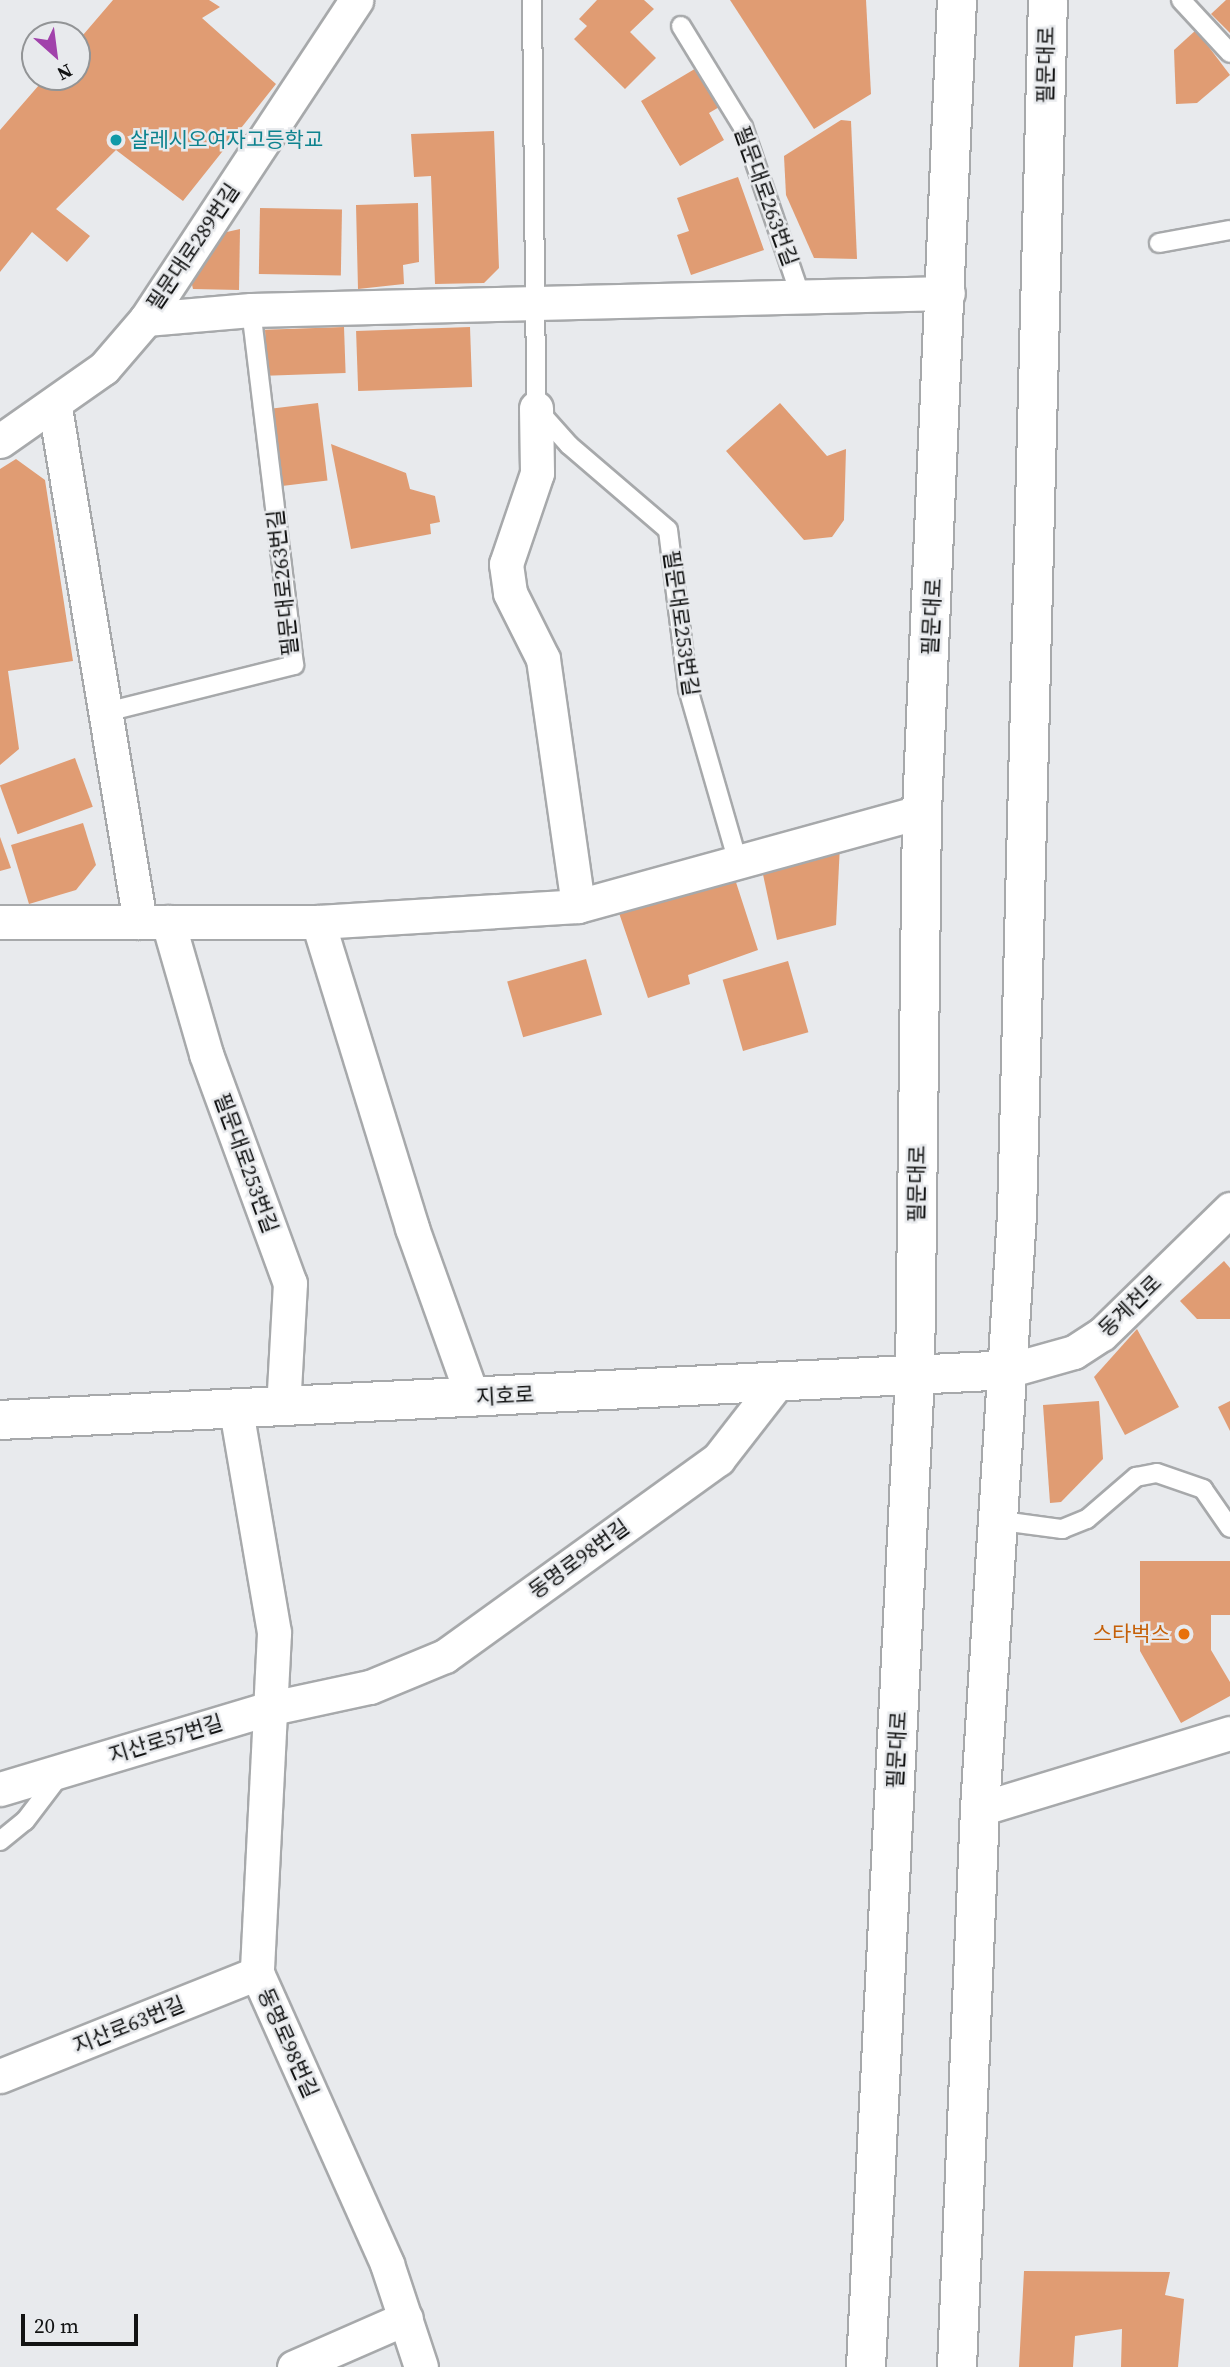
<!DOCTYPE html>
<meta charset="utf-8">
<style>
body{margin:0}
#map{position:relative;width:1230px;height:2367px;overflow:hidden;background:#e8eaed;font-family:"Source Serif 4","Noto Sans KR",serif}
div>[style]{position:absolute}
.building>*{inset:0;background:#e09c73;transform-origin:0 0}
.roads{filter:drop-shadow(2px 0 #a7a9ab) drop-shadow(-2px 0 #a7a9ab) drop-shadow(0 2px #a7a9ab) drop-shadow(0 -2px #a7a9ab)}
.service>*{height:18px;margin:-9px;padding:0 9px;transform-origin:9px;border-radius:9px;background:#fff}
.minor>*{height:33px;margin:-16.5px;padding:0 16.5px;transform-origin:16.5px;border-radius:16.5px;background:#fff}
.tertiary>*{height:38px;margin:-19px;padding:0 19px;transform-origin:19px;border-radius:19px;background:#fff}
.primary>*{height:38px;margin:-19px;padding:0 19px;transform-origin:19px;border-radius:19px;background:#fff}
.dots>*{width:19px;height:19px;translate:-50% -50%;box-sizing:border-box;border:4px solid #e8eaed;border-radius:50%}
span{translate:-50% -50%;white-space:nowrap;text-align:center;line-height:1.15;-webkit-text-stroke:5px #e8eaed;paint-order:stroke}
.street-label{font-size:21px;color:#121313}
.culture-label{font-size:21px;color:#0d838f}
.left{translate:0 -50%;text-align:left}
.food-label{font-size:21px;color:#c56008}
.right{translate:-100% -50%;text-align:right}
.north{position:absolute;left:21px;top:21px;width:70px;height:70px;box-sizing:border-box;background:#e8eaed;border:2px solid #929496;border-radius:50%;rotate:152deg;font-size:19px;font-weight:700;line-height:28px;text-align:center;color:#121313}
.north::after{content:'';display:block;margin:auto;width:24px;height:32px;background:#a142ab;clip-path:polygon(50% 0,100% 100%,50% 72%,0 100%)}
.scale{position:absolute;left:21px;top:2314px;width:117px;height:32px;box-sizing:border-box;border:4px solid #121313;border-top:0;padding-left:9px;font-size:21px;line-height:24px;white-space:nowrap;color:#121313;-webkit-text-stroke:5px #e8eaed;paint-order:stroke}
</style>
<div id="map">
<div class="building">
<i style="clip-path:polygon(113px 0,209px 0,220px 7px,202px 18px,276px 84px,183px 201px,116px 150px,56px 209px,90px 236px,67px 262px,32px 232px,0 272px,0 130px,46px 77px,77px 77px,77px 42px)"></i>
<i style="clip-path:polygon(597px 0,644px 0,654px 9px,630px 32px,656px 58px,625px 89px,574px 39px,587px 26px,579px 19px)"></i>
<i style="clip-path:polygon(730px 0,866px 0,871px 94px,814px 129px)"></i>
<i style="clip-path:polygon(1226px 0,1230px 0,1230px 33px,1211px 14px)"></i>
<i style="clip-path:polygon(1196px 30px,1230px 75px,1197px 103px,1176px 104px,1174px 50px)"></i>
<i style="clip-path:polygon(698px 67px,721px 106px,709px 113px,724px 140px,680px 166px,641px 101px)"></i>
<i style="clip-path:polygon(841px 120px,851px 121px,857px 259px,814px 258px,786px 195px,784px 156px)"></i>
<i style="clip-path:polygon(494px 131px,499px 268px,484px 283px,435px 284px,431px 176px,414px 177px,411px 134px)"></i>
<i style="clip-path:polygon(738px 177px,764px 250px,691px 275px,677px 235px,689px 231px,677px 198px)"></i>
<i style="clip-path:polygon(418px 203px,419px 262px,403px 265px,404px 284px,358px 289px,356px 205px)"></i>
<i style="left:260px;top:208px;width:82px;height:66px;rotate:1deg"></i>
<i style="clip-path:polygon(240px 229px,239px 290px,193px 289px,188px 268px,209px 236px)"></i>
<i style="left:344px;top:327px;width:46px;height:79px;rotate:88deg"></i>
<i style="left:470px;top:327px;width:60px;height:114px;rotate:88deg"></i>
<i style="left:318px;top:403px;width:78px;height:48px;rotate:83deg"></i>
<i style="clip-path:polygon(780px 403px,827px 456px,846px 449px,844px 520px,832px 537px,804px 540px,726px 451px)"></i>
<i style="clip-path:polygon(331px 444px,406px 473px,410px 489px,435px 496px,440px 522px,430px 524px,431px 534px,351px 549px)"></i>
<i style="clip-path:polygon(16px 459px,45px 480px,73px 661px,8px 671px,19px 749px,0 765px,0 469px)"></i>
<i style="left:75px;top:758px;width:52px;height:80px;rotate:70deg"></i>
<i style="clip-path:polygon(83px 823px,96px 865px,76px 890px,29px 904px,11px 845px)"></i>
<i style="clip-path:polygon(0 837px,11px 868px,0 871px)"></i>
<i style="clip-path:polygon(840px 845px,836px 925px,777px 940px,761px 865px)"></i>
<i style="clip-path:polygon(733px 873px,758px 950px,688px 975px,690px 984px,648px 998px,619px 913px)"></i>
<i style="left:586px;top:959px;width:58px;height:82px;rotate:74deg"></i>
<i style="left:788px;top:961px;width:74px;height:68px;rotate:74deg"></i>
<i style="clip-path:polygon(1224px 1261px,1230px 1268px,1230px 1319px,1197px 1319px,1180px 1301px)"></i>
<i style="clip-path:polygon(1137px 1329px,1179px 1407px,1125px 1435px,1094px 1377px)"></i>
<i style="clip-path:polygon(1099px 1401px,1103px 1459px,1061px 1502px,1050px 1503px,1043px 1405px)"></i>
<i style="clip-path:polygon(1230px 1401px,1230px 1431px,1218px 1407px)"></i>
<i style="clip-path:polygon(1140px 1561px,1230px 1561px,1230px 1615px,1211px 1615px,1211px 1650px,1230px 1682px,1230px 1696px,1181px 1723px,1140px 1651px)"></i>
<i style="clip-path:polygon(1024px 2271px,1170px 2272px,1165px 2295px,1184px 2299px,1178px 2367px,1121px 2367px,1122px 2329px,1075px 2336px,1073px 2367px,1019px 2367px)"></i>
</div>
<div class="roads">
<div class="service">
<i style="left:532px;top:0;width:408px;rotate:89.4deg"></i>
<i style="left:536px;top:408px;width:50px;rotate:48.3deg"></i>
<i style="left:569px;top:445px;width:130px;rotate:40.6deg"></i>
<i style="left:668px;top:530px;width:160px;rotate:82.8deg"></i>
<i style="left:688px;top:689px;width:177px;rotate:73.9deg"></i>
<i style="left:1181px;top:0;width:72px;rotate:47.2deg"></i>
<i style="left:681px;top:26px;width:119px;rotate:58.5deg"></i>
<i style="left:743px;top:127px;width:180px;rotate:71.2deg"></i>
<i style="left:1159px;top:243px;width:72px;rotate:-10.4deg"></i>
<i style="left:106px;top:712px;width:194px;rotate:-14deg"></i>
<i style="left:294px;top:665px;width:358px;rotate:-96.9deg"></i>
<i style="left:1002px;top:1521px;width:61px;rotate:7.6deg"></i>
<i style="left:1062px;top:1529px;width:27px;rotate:-22deg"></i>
<i style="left:1087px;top:1519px;width:65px;rotate:-40.6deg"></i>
<i style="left:1136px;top:1477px;width:21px;rotate:-11deg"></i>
<i style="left:1157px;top:1473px;width:49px;rotate:19.2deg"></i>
<i style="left:1203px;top:1489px;width:47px;rotate:55.3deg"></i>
<i style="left:0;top:1841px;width:32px;rotate:-39deg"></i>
<i style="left:25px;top:1821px;width:58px;rotate:-52.7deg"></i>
</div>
<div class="minor">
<i style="left:146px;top:319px;width:105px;rotate:-4.9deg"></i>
<i style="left:251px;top:310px;width:697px;rotate:-1.4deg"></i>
<i style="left:55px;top:408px;width:521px;rotate:80.61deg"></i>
<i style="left:536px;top:408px;width:65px;rotate:89.1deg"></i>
<i style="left:537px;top:473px;width:96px;rotate:108.8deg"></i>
<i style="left:506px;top:564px;width:29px;rotate:82deg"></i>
<i style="left:510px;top:593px;width:74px;rotate:63.4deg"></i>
<i style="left:543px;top:659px;width:249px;rotate:81.9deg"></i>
<i style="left:0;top:441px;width:127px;rotate:-35.1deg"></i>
<i style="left:104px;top:368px;width:65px;rotate:-49.4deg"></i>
<i style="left:146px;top:319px;width:382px;rotate:-56.6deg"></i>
<i style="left:0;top:922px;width:318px"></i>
<i style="left:318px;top:922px;width:260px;rotate:-3.5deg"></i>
<i style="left:578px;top:906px;width:357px;rotate:-15.4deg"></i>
<i style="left:168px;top:922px;width:137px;rotate:73.9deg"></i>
<i style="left:206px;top:1054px;width:244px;rotate:69.9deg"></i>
<i style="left:290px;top:1283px;width:125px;rotate:93.2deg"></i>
<i style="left:318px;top:922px;width:320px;rotate:72.9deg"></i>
<i style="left:412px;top:1228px;width:181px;rotate:70.3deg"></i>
<i style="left:1010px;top:1370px;width:66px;rotate:-15.7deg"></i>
<i style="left:1074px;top:1352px;width:33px;rotate:-33deg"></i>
<i style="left:1102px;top:1334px;width:179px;rotate:-44.3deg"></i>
<i style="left:236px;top:1410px;width:226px;rotate:80.3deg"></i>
<i style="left:274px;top:1633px;width:340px;rotate:92.9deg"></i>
<i style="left:257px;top:1973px;width:319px;rotate:65.9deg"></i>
<i style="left:387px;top:2264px;width:108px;rotate:71.7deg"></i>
<i style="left:0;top:1789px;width:279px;rotate:-16.7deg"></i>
<i style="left:267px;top:1709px;width:105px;rotate:-12.1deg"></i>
<i style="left:370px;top:1687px;width:81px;rotate:-22.5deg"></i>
<i style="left:445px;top:1656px;width:337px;rotate:-35.8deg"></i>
<i style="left:718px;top:1459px;width:98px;rotate:-52.1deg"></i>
<i style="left:980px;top:1809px;width:261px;rotate:-16.9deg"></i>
<i style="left:0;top:2076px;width:277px;rotate:-21.8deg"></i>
<i style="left:294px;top:2367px;width:122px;rotate:-23.6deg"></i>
</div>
<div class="tertiary">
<i style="left:0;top:1420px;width:1011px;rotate:-2.83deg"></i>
</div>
<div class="primary">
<i style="left:866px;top:2367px;width:993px;rotate:-87.17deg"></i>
<i style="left:915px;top:1375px;width:564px;rotate:-89.29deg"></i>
<i style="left:922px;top:811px;width:812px;rotate:-87.53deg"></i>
<i style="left:957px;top:2367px;width:558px;rotate:-87.64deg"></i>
<i style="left:980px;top:1809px;width:596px;rotate:-86.44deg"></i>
<i style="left:1017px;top:1214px;width:1214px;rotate:-88.54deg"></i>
</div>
</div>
<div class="dots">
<i style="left:116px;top:140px;background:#0f9aa8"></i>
<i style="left:1184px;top:1634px;background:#e8710a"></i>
</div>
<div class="street-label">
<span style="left:1046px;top:65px;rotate:-89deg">필문대로</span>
<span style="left:766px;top:196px;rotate:70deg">필문대로263번길</span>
<span style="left:193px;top:247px;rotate:-56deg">필문대로289번길</span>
<span style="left:283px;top:583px;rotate:-96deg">필문대로263번길</span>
<span style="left:932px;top:617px;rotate:-87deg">필문대로</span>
<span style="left:681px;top:623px;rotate:82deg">필문대로253번길</span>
<span style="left:246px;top:1163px;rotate:70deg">필문대로253번길</span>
<span style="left:917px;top:1184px;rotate:-89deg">필문대로</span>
<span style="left:1130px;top:1306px;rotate:-44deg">동계천로</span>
<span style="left:505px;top:1396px;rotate:-3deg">지호로</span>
<span style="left:579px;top:1559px;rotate:-36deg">동명로98번길</span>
<span style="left:166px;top:1739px;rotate:-17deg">지산로57번길</span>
<span style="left:897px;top:1750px;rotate:-87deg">필문대로</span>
<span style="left:129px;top:2025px;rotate:-22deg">지산로63번길</span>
<span style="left:288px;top:2043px;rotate:66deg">동명로98번길</span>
</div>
<div class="culture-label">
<span class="left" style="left:130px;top:140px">살레시오여자고등학교</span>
</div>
<div class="food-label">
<span class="right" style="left:1170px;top:1634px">스타벅스</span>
</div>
<div class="north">N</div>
<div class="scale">20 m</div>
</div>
